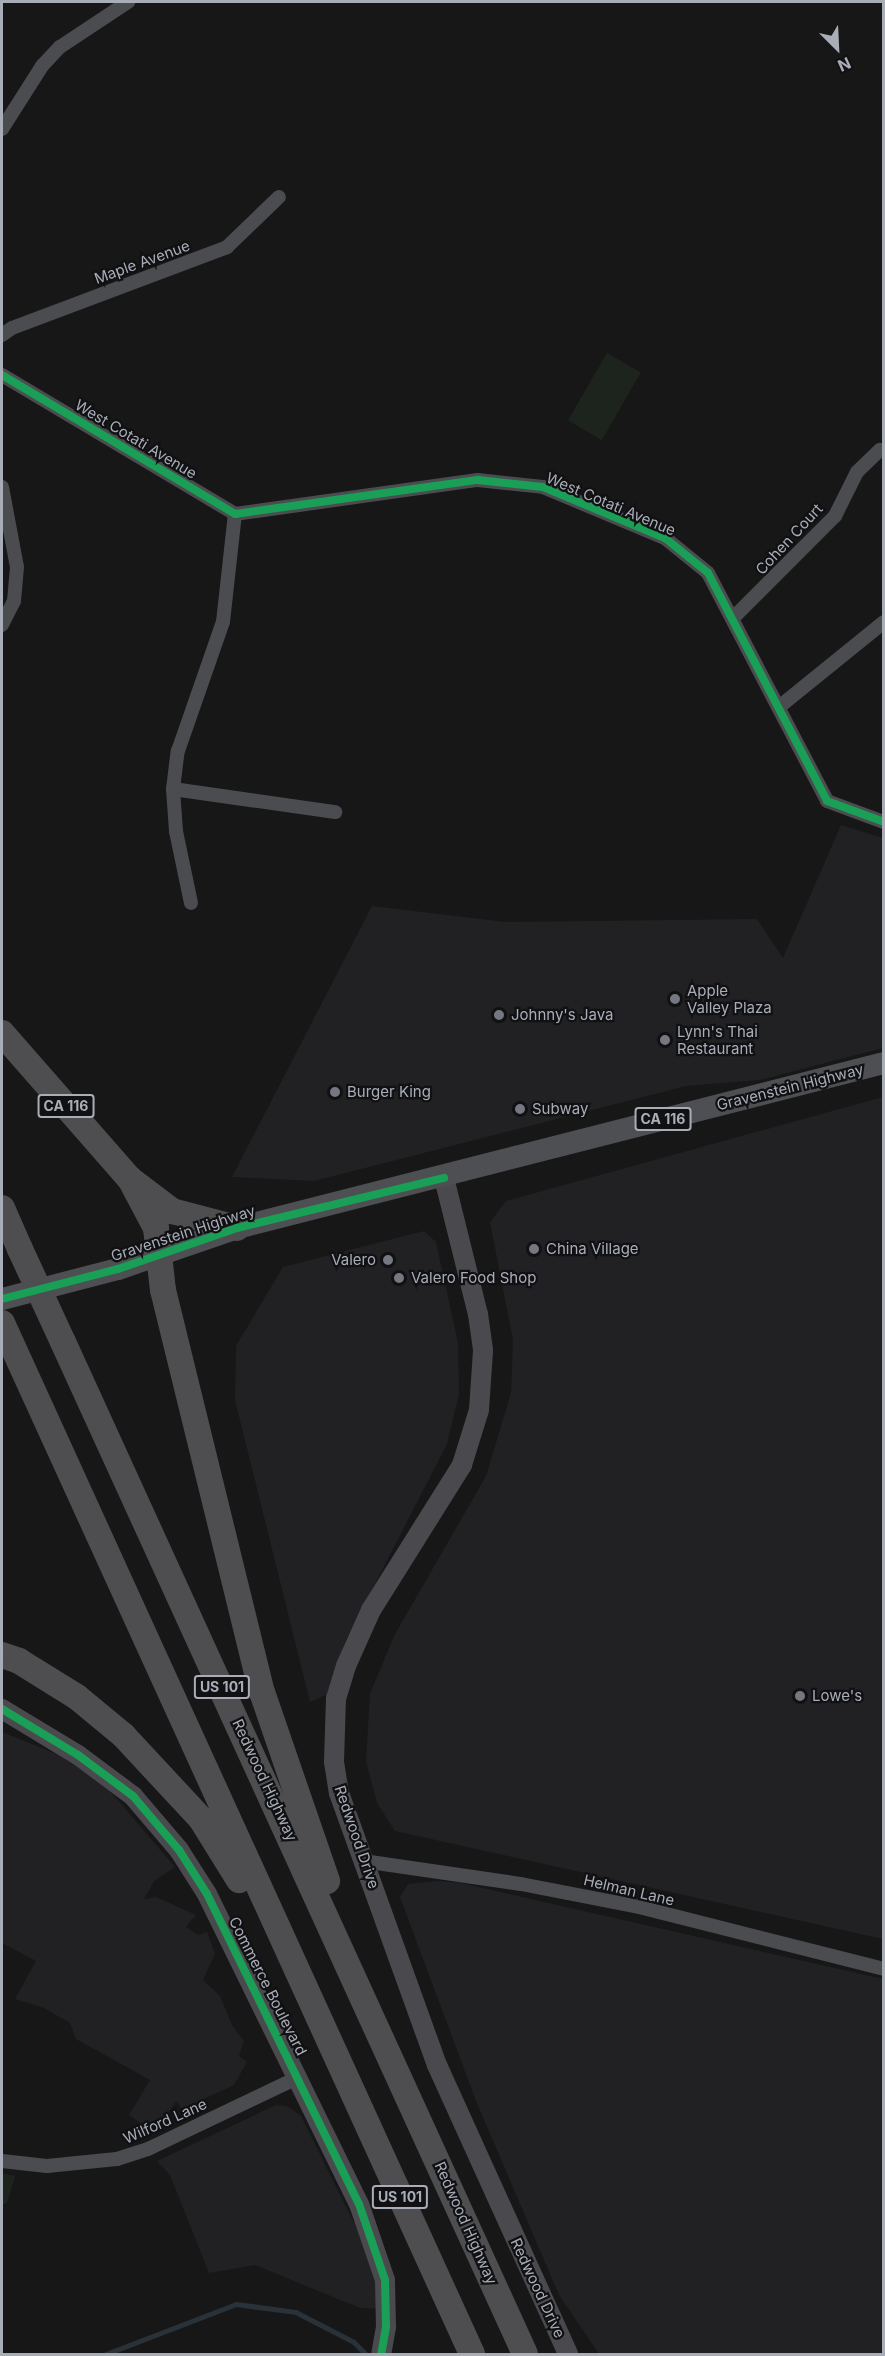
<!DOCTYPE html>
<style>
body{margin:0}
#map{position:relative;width:885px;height:2356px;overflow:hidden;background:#171717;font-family:Inter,sans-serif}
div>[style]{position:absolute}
.built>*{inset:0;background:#212123}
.green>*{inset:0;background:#1d241e;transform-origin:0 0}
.stream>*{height:4.5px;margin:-2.25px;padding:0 2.25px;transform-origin:2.25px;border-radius:2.25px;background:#2a3239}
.street>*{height:14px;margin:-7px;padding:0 7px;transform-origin:7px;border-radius:7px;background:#4b4c50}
.secondary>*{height:20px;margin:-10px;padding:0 10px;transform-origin:10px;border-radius:10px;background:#4a4a4e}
.primary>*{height:22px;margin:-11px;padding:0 11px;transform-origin:11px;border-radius:11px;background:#4d4f52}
.highway>*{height:26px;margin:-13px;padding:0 13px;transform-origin:13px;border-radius:13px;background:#4e4e51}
.highway-bridge>*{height:26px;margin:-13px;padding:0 13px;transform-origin:13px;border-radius:13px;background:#4e4e51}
.cycleway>*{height:8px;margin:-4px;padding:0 4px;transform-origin:4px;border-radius:4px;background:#1a9f57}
.dots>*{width:16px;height:16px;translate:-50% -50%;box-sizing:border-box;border:3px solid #111113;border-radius:50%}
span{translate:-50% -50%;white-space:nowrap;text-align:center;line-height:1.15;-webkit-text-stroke:4.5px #111113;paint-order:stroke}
.shield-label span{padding:2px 4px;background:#111113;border:2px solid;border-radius:4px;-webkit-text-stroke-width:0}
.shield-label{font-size:14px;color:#a8adb8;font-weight:700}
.street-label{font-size:15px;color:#a8adb8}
.poi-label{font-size:15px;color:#a8adb8}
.left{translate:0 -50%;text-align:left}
.right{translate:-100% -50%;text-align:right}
.frame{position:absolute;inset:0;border:3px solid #a8adb8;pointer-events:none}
.north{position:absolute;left:807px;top:18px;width:60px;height:60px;-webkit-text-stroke:4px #111113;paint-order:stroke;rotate:156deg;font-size:16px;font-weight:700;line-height:24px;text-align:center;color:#a8adb8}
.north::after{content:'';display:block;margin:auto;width:21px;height:27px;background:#a8adb8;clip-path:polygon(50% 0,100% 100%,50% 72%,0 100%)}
</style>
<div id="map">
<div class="built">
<i style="clip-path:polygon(841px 825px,883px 838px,883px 1048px,760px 1080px,686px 1086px,314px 1181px,232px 1177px,372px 906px,506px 922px,757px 919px,783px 958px)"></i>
<i style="clip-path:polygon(883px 1097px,883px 1939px,395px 1831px,377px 1803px,366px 1761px,370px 1694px,394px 1636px,486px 1476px,511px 1393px,513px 1340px,490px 1222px,506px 1201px)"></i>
<i style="clip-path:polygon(424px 1231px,436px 1242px,458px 1343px,459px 1394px,447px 1444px,346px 1640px,328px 1694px,310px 1702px,235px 1400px,236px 1346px,283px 1267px)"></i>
<i style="clip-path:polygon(2px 1732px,64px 1757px,99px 1778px,175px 1867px,154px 1881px,144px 1899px,156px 1897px,196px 1915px,186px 1927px,198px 1935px,207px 1932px,215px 1954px,203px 1980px,220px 1996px,232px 2025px,244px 2041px,239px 2056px,247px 2062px,234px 2085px,182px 2109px,176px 2101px,166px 2117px,146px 2127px,129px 2115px,150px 2080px,76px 2039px,70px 2023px,44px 2008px,15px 1999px,36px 1961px,2px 1943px)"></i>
<i style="clip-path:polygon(438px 1881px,461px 1883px,883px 1979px,883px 2354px,599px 2354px,559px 2295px,476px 2101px,400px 1897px,408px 1884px)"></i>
<i style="clip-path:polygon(276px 2105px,287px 2106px,301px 2116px,368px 2251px,386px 2309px,360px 2308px,255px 2265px,209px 2273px,170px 2175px,157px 2161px)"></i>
</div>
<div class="green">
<i style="left:607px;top:353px;width:39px;height:78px;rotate:30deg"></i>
<i style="clip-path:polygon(2px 2173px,15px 2176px,7px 2203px,2px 2205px)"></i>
</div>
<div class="stream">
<i style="left:106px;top:2354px;width:139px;rotate:-21deg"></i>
<i style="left:236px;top:2304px;width:61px;rotate:7.6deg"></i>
<i style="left:296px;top:2312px;width:65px;rotate:27.3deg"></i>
<i style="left:354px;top:2342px;width:16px;rotate:45deg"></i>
</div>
<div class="street">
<i style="left:2px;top:129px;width:75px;rotate:-57.6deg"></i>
<i style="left:42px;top:66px;width:26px;rotate:-47deg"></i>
<i style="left:60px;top:47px;width:82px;rotate:-33.5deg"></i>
<i style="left:2px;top:335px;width:12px;rotate:-35deg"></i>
<i style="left:12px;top:328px;width:230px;rotate:-20.6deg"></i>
<i style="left:227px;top:247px;width:72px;rotate:-43.9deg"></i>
<i style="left:2px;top:375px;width:271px;rotate:30.8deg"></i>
<i style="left:235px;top:514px;width:245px;rotate:-8deg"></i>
<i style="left:478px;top:480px;width:65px;rotate:6.1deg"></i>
<i style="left:543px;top:487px;width:132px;rotate:22.7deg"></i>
<i style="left:665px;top:538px;width:55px;rotate:39.1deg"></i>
<i style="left:708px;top:573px;width:257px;rotate:62.4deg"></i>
<i style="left:827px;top:801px;width:61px;rotate:20.2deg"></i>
<i style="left:2px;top:487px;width:81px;rotate:79.4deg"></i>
<i style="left:17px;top:567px;width:34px;rotate:95deg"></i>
<i style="left:14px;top:601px;width:27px;rotate:117deg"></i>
<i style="left:734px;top:617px;width:143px;rotate:-45deg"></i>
<i style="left:835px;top:516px;width:49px;rotate:-63.4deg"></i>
<i style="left:857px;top:472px;width:32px;rotate:-44deg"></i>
<i style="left:779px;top:707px;width:135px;rotate:-39deg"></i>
<i style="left:173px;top:789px;width:164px;rotate:8.1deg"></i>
<i style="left:191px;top:903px;width:74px;rotate:-101.8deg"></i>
<i style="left:176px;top:831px;width:42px;rotate:-94.1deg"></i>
<i style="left:173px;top:789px;width:38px;rotate:-83deg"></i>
<i style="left:178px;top:751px;width:137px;rotate:-70.8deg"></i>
<i style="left:223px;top:622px;width:109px;rotate:-83.7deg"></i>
<i style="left:363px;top:1861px;width:160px;rotate:8.3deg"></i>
<i style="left:521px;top:1884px;width:120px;rotate:11deg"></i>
<i style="left:639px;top:1907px;width:253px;rotate:14.2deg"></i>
<i style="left:2px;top:2161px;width:45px;rotate:6.3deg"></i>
<i style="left:47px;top:2166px;width:70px;rotate:-5.7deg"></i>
<i style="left:117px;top:2159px;width:33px;rotate:-18deg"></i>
<i style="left:148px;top:2149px;width:167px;rotate:-25.5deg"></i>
</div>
<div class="secondary">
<i style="left:444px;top:1178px;width:140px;rotate:76deg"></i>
<i style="left:478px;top:1314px;width:37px;rotate:82deg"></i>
<i style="left:483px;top:1351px;width:59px;rotate:93.9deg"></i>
<i style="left:479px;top:1410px;width:58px;rotate:107.2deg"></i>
<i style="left:462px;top:1465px;width:171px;rotate:122.1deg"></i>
<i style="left:371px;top:1610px;width:61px;rotate:114.1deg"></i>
<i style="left:346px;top:1666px;width:34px;rotate:107deg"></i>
<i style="left:336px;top:1698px;width:64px;rotate:91.8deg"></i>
<i style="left:334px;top:1762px;width:31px;rotate:81deg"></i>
<i style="left:339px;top:1793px;width:289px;rotate:70.2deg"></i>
<i style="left:437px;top:2065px;width:317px;rotate:65.6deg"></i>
<i style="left:2px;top:1709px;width:89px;rotate:31.2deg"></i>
<i style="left:78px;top:1755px;width:69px;rotate:36.7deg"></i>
<i style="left:133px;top:1796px;width:71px;rotate:49.6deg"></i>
<i style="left:179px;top:1850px;width:52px;rotate:57.5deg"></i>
<i style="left:207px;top:1894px;width:345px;rotate:63.9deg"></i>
<i style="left:359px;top:2204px;width:80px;rotate:71.1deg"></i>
<i style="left:385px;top:2280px;width:47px;rotate:88.8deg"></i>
<i style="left:386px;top:2327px;width:27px;rotate:100deg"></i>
</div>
<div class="primary">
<i style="left:2px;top:1299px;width:120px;rotate:-14.5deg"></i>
<i style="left:118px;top:1269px;width:126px;rotate:-19deg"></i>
<i style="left:237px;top:1228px;width:668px;rotate:-14.31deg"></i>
</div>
<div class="highway">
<i style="left:2px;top:1033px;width:194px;rotate:48.8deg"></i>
<i style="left:130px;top:1179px;width:53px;rotate:37.3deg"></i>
<i style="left:172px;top:1211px;width:67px;rotate:14.7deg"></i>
<i style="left:130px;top:1179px;width:55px;rotate:62deg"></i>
<i style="left:156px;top:1228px;width:62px;rotate:83.6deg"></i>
<i style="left:163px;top:1290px;width:414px;rotate:76.2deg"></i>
<i style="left:262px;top:1692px;width:200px;rotate:71deg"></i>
<i style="left:2px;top:1208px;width:45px;rotate:66.3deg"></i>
<i style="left:2px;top:1323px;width:1133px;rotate:65.49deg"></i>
<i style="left:63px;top:1342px;width:1112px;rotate:65.46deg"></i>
<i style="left:2px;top:1655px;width:18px;rotate:19deg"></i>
<i style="left:19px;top:1661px;width:68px;rotate:31.8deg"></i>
<i style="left:77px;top:1697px;width:60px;rotate:39.6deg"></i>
<i style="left:123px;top:1735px;width:115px;rotate:47.1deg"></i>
<i style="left:201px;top:1819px;width:72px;rotate:58.1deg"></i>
</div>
<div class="highway-bridge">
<i style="left:20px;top:1249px;width:102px;rotate:65.2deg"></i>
</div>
<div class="cycleway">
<i style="left:2px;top:375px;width:271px;rotate:30.8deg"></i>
<i style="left:235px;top:514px;width:245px;rotate:-8deg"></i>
<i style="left:478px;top:480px;width:65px;rotate:6.1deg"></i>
<i style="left:543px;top:487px;width:132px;rotate:22.7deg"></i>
<i style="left:665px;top:538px;width:55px;rotate:39.1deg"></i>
<i style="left:708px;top:573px;width:257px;rotate:62.4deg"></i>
<i style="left:827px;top:801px;width:61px;rotate:20.2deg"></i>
<i style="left:2px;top:1299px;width:120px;rotate:-14.5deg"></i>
<i style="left:118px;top:1269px;width:126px;rotate:-19deg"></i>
<i style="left:237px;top:1228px;width:213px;rotate:-13.6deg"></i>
<i style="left:2px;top:1709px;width:89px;rotate:31.2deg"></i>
<i style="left:78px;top:1755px;width:69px;rotate:36.7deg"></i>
<i style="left:133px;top:1796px;width:71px;rotate:49.6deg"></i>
<i style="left:179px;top:1850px;width:52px;rotate:57.5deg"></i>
<i style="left:207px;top:1894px;width:345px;rotate:63.9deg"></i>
<i style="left:359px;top:2204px;width:80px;rotate:71.1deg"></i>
<i style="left:385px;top:2280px;width:47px;rotate:88.8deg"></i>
<i style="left:386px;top:2327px;width:27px;rotate:100deg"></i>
</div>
<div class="dots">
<i style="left:675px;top:999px;background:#757880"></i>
<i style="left:499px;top:1015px;background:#757880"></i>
<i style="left:665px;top:1040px;background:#757880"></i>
<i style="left:335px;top:1092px;background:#757880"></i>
<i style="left:520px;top:1109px;background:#757880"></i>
<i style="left:534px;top:1249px;background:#757880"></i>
<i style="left:388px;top:1260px;background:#757880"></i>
<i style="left:399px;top:1278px;background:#757880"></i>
<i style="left:800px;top:1696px;background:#757880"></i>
</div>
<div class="shield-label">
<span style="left:66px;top:1106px">CA 116</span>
<span style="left:663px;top:1119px">CA 116</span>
<span style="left:222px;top:1687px">US 101</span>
<span style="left:400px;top:2197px">US 101</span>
</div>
<div class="street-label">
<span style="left:142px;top:262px;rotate:-20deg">Maple Avenue</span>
<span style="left:136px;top:439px;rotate:31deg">West Cotati Avenue</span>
<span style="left:611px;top:504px;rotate:23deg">West Cotati Avenue</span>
<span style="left:789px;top:539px;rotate:-47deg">Cohen Court</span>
<span style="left:790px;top:1087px;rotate:-14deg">Gravenstein Highway</span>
<span style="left:183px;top:1233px;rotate:-18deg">Gravenstein Highway</span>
<span style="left:265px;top:1780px;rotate:65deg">Redwood Highway</span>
<span style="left:357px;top:1837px;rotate:71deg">Redwood Drive</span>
<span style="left:629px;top:1890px;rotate:13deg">Helman Lane</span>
<span style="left:268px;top:1986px;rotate:63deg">Commerce Boulevard</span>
<span style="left:165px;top:2121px;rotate:-24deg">Wilford Lane</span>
<span style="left:466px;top:2223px;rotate:66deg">Redwood Highway</span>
<span style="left:538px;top:2288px;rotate:65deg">Redwood Drive</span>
</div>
<div class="poi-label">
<span class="left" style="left:687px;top:999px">Apple<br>Valley Plaza</span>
<span class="left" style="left:511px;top:1015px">Johnny's Java</span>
<span class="left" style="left:677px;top:1040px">Lynn's Thai<br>Restaurant</span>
<span class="left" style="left:347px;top:1092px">Burger King</span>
<span class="left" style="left:532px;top:1109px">Subway</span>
<span class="left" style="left:546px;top:1249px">China Village</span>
<span class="right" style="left:376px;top:1260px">Valero</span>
<span class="left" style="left:411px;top:1278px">Valero Food Shop</span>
<span class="left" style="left:812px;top:1696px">Lowe's</span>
</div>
<div class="frame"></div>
<div class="north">N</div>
</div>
